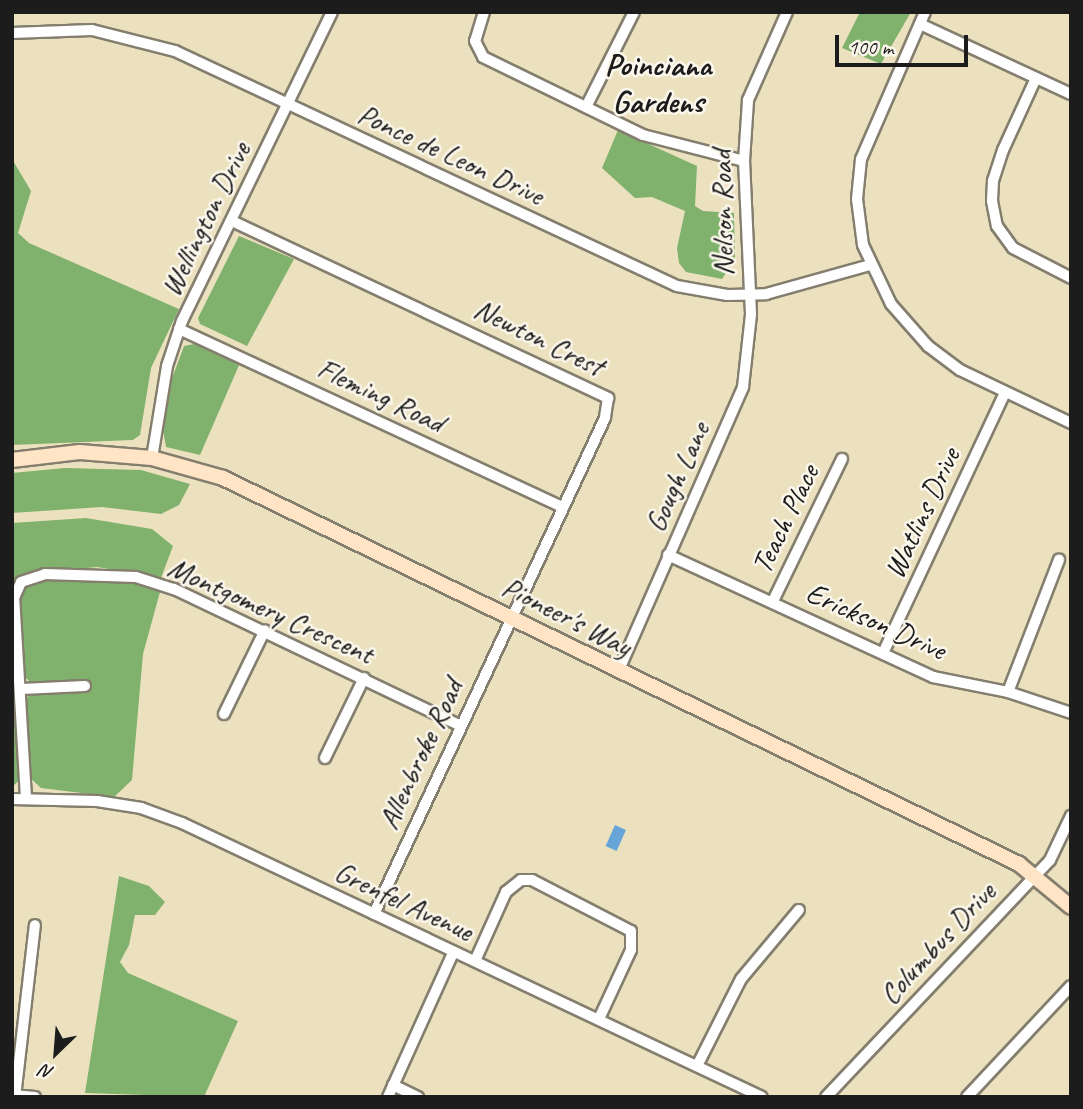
<!DOCTYPE html>
<style>
body{margin:0}
#map{position:relative;width:1083px;height:1109px;overflow:hidden;background:#ece1bf;font-family:Caveat,sans-serif}
div>[style]{position:absolute}
.forest>*{inset:0;background:#81b26d}
.water>*{inset:0;background:#67a5d9;transform-origin:0 0}
.roads{filter:drop-shadow(2px 0 #847e6e) drop-shadow(-2px 0 #847e6e) drop-shadow(0 2px #847e6e) drop-shadow(0 -2px #847e6e)}
.street>*{height:10px;margin:-5px;padding:0 5px;transform-origin:5px;border-radius:5px;background:#fff}
.secondary>*{height:14px;margin:-7px;padding:0 7px;transform-origin:7px;border-radius:7px;background:#ffe4c6}
span{translate:-50% -50%;white-space:nowrap;text-align:center;line-height:1.15;-webkit-text-stroke:5px #fbf7ec;paint-order:stroke}
.street-label{font-size:30px;color:#1c1c1c}
.neighbourhood-label{font-size:32px;color:#1c1c1c;font-weight:700}
.frame{position:absolute;inset:0;border:14px solid #1c1c1c;pointer-events:none}
.north{position:absolute;left:21px;top:1018px;width:70px;height:70px;-webkit-text-stroke:5px #fbf7ec;paint-order:stroke;rotate:205deg;font-size:19px;font-weight:700;line-height:28px;text-align:center;color:#1c1c1c}
.north::after{content:'';display:block;margin:auto;width:24px;height:32px;background:#1c1c1c;clip-path:polygon(50% 0,100% 100%,50% 72%,0 100%)}
.scale{position:absolute;left:835px;top:35px;width:133px;height:32px;box-sizing:border-box;border:4px solid #1c1c1c;border-top:0;padding-left:9px;font-size:21px;line-height:24px;white-space:nowrap;color:#1c1c1c;-webkit-text-stroke:5px #fbf7ec;paint-order:stroke}
</style>
<div id="map">
<div class="forest">
<i style="clip-path:polygon(860px 12px,911px 12px,881px 64px,842px 48px)"></i>
<i style="clip-path:polygon(618px 130px,697px 166px,695px 206px,703px 211px,734px 213px,735px 259px,722px 279px,686px 272px,679px 263px,677px 248px,685px 211px,652px 197px,635px 198px,602px 168px)"></i>
<i style="clip-path:polygon(12px 159px,31px 191px,18px 233px,29px 243px,179px 309px,151px 368px,140px 435px,133px 440px,12px 445px)"></i>
<i style="clip-path:polygon(239px 236px,294px 259px,247px 346px,200px 324px,198px 318px)"></i>
<i style="clip-path:polygon(199px 343px,240px 363px,200px 455px,166px 447px,163px 430px,168px 389px,184px 346px)"></i>
<i style="clip-path:polygon(65px 468px,141px 470px,190px 484px,179px 505px,161px 514px,102px 507px,12px 513px,12px 473px)"></i>
<i style="clip-path:polygon(86px 518px,152px 529px,173px 546px,161px 578px,97px 567px,44px 572px,12px 582px,12px 523px)"></i>
<i style="clip-path:polygon(47px 577px,129px 580px,160px 592px,143px 654px,132px 780px,114px 797px,41px 788px,29px 777px,26px 699px,30px 693px,80px 691px,89px 686px,86px 681px,32px 684px,23px 675px,16px 599px,21px 588px)"></i>
<i style="clip-path:polygon(12px 643px,22px 778px,12px 787px)"></i>
<i style="clip-path:polygon(119px 876px,149px 886px,165px 902px,155px 915px,135px 915px,129px 945px,120px 962px,128px 973px,238px 1021px,204px 1097px,85px 1093px)"></i>
</div>
<div class="water">
<i style="left:615px;top:825px;width:12px;height:23px;rotate:24deg"></i>
</div>
<div class="roads">
<div class="street">
<i style="left:484px;top:12px;width:30px;rotate:107deg"></i>
<i style="left:475px;top:41px;width:18px;rotate:63deg"></i>
<i style="left:483px;top:57px;width:178px;rotate:26deg"></i>
<i style="left:643px;top:135px;width:104px;rotate:14.4deg"></i>
<i style="left:925px;top:12px;width:160px;rotate:113.5deg"></i>
<i style="left:861px;top:159px;width:40px;rotate:95.7deg"></i>
<i style="left:857px;top:199px;width:46px;rotate:82.6deg"></i>
<i style="left:863px;top:245px;width:65px;rotate:64.6deg"></i>
<i style="left:891px;top:304px;width:56px;rotate:48.6deg"></i>
<i style="left:928px;top:346px;width:40px;rotate:37deg"></i>
<i style="left:960px;top:370px;width:123px;rotate:25.5deg"></i>
<i style="left:920px;top:24px;width:166px;rotate:24.9deg"></i>
<i style="left:12px;top:33px;width:80px;rotate:-2.1deg"></i>
<i style="left:92px;top:30px;width:86px;rotate:14.2deg"></i>
<i style="left:175px;top:51px;width:554px;rotate:25.09deg"></i>
<i style="left:677px;top:286px;width:51px;rotate:10.2deg"></i>
<i style="left:727px;top:295px;width:39px;rotate:-1deg"></i>
<i style="left:766px;top:294px;width:108px;rotate:-15.6deg"></i>
<i style="left:1036px;top:78px;width:79px;rotate:114.6deg"></i>
<i style="left:1003px;top:150px;width:33px;rotate:108deg"></i>
<i style="left:993px;top:181px;width:20px;rotate:93deg"></i>
<i style="left:992px;top:201px;width:25px;rotate:79deg"></i>
<i style="left:997px;top:226px;width:27px;rotate:54deg"></i>
<i style="left:1013px;top:248px;width:65px;rotate:27.3deg"></i>
<i style="left:586px;top:107px;width:106px;rotate:-63.2deg"></i>
<i style="left:232px;top:221px;width:416px;rotate:25.2deg"></i>
<i style="left:608px;top:398px;width:20px;rotate:99deg"></i>
<i style="left:605px;top:418px;width:547px;rotate:114.97deg"></i>
<i style="left:179px;top:329px;width:422px;rotate:24.9deg"></i>
<i style="left:152px;top:458px;width:93px;rotate:-80.7deg"></i>
<i style="left:167px;top:366px;width:47px;rotate:-71.6deg"></i>
<i style="left:182px;top:321px;width:343px;rotate:-64.1deg"></i>
<i style="left:668px;top:555px;width:292px;rotate:24.7deg"></i>
<i style="left:933px;top:677px;width:76px;rotate:11.3deg"></i>
<i style="left:1008px;top:692px;width:66px;rotate:18.4deg"></i>
<i style="left:773px;top:601px;width:158px;rotate:-64.1deg"></i>
<i style="left:883px;top:653px;width:287px;rotate:-64.9deg"></i>
<i style="left:618px;top:672px;width:311px;rotate:-66.3deg"></i>
<i style="left:743px;top:387px;width:73px;rotate:-83.7deg"></i>
<i style="left:751px;top:314px;width:153px;rotate:-92.6deg"></i>
<i style="left:744px;top:161px;width:61px;rotate:-86.2deg"></i>
<i style="left:748px;top:100px;width:96px;rotate:-66.1deg"></i>
<i style="left:21px;top:689px;width:64px;rotate:-2.7deg"></i>
<i style="left:1008px;top:692px;width:142px;rotate:-68.9deg"></i>
<i style="left:224px;top:714px;width:93px;rotate:-64deg"></i>
<i style="left:325px;top:758px;width:89px;rotate:-64deg"></i>
<i style="left:26px;top:798px;width:200px;rotate:-93.4deg"></i>
<i style="left:14px;top:598px;width:17px;rotate:-66deg"></i>
<i style="left:21px;top:582px;width:25px;rotate:-18deg"></i>
<i style="left:45px;top:574px;width:91px;rotate:1.9deg"></i>
<i style="left:136px;top:577px;width:40px;rotate:18deg"></i>
<i style="left:174px;top:589px;width:316px;rotate:25.5deg"></i>
<i style="left:12px;top:799px;width:85px;rotate:1.3deg"></i>
<i style="left:97px;top:801px;width:45px;rotate:9deg"></i>
<i style="left:141px;top:808px;width:44px;rotate:20.1deg"></i>
<i style="left:182px;top:823px;width:641px;rotate:25.29deg"></i>
<i style="left:475px;top:961px;width:76px;rotate:-65.8deg"></i>
<i style="left:506px;top:892px;width:19px;rotate:-39deg"></i>
<i style="left:521px;top:880px;width:11px"></i>
<i style="left:532px;top:880px;width:111px;rotate:27.3deg"></i>
<i style="left:631px;top:931px;width:19px;rotate:90deg"></i>
<i style="left:631px;top:950px;width:76px;rotate:114.9deg"></i>
<i style="left:697px;top:1066px;width:97px;rotate:-63.2deg"></i>
<i style="left:741px;top:979px;width:90px;rotate:-50deg"></i>
<i style="left:393px;top:1085px;width:28px;rotate:26deg"></i>
<i style="left:12px;top:1095px;width:23px;rotate:5deg"></i>
<i style="left:15px;top:1097px;width:173px;rotate:-83.4deg"></i>
<i style="left:388px;top:1097px;width:158px;rotate:-65.7deg"></i>
<i style="left:826px;top:1097px;width:326px;rotate:-46.6deg"></i>
<i style="left:1050px;top:860px;width:49px;rotate:-64.5deg"></i>
<i style="left:967px;top:1097px;width:152px;rotate:-46.9deg"></i>
</div>
<div class="secondary">
<i style="left:12px;top:460px;width:68px;rotate:-6.7deg"></i>
<i style="left:80px;top:452px;width:72px;rotate:4.8deg"></i>
<i style="left:152px;top:458px;width:74px;rotate:15.7deg"></i>
<i style="left:223px;top:478px;width:885px;rotate:25.87deg"></i>
<i style="left:1019px;top:864px;width:67px;rotate:39.6deg"></i>
</div>
</div>
<div class="street-label">
<span style="left:451px;top:154px;rotate:25deg">Ponce de Leon Drive</span>
<span style="left:722px;top:213px;rotate:-91deg">Nelson Road</span>
<span style="left:205px;top:219px;rotate:-64deg">Wellington Drive</span>
<span style="left:539px;top:337px;rotate:26deg">Newton Crest</span>
<span style="left:381px;top:395px;rotate:25deg">Fleming Road</span>
<span style="left:677px;top:477px;rotate:-66deg">Gough Lane</span>
<span style="left:922px;top:513px;rotate:-65deg">Watlins Drive</span>
<span style="left:785px;top:519px;rotate:-64deg">Teach Place</span>
<span style="left:271px;top:610px;rotate:24deg">Montgomery Crescent</span>
<span style="left:567px;top:616px;rotate:27deg">Pioneer's Way</span>
<span style="left:876px;top:621px;rotate:24deg">Erickson Drive</span>
<span style="left:420px;top:754px;rotate:-65deg">Allenbroke Road</span>
<span style="left:404px;top:901px;rotate:25deg">Grenfel Avenue</span>
<span style="left:937px;top:943px;rotate:-47deg">Columbus Drive</span>
</div>
<div class="neighbourhood-label">
<span style="left:658px;top:84px">Poinciana<br>Gardens</span>
</div>
<div class="frame"></div>
<div class="north">N</div>
<div class="scale">100 m</div>
</div>
